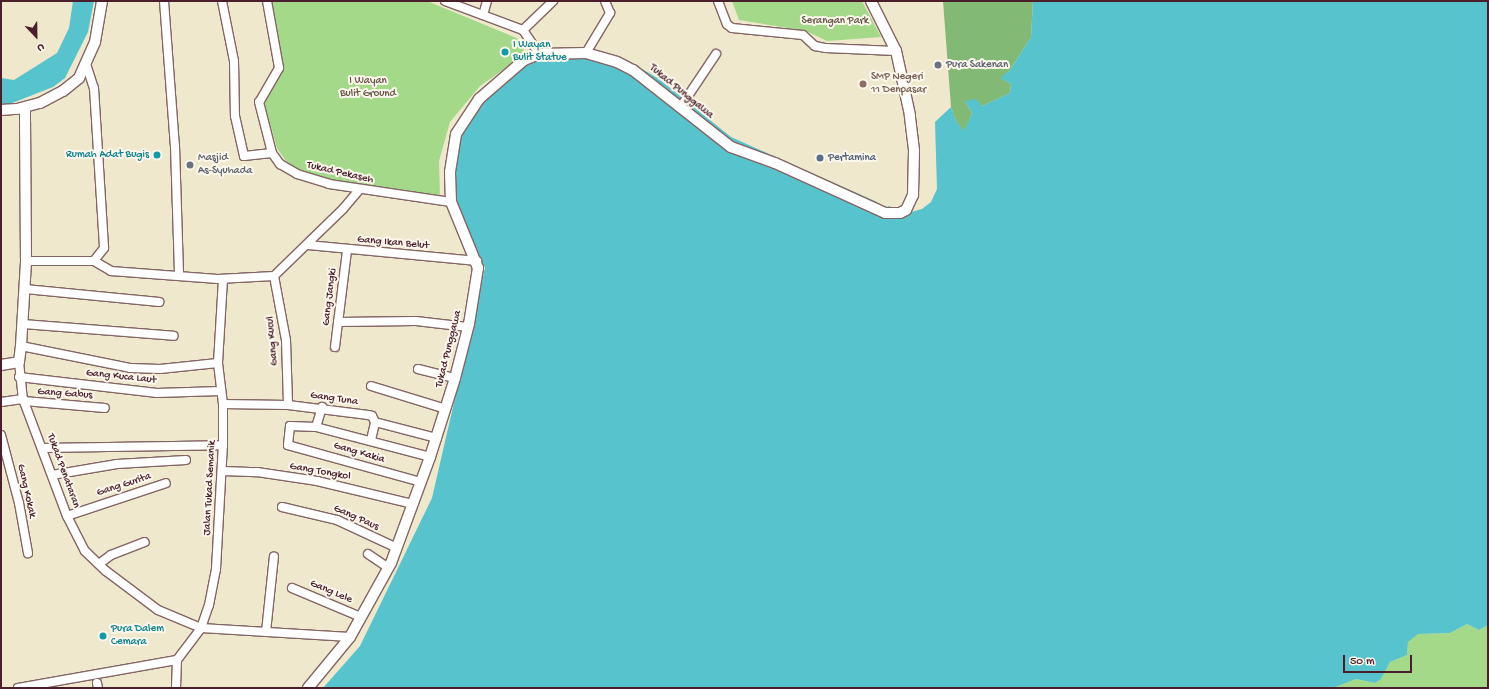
<!DOCTYPE html>
<style>
body{margin:0}
#map{position:relative;width:1489px;height:689px;overflow:hidden;background:#efe8cd;font-family:"Gochi Hand",sans-serif}
div>[style]{position:absolute}
.green>*{inset:0;background:#a3d989}
.forest>*{inset:0;background:#82b975}
.water>*{inset:0;background:#56c3cd}
.roads{filter:drop-shadow(1px 0 #846564) drop-shadow(-1px 0 #846564) drop-shadow(0 1px #846564) drop-shadow(0 -1px #846564)}
.minor>*{height:8px;margin:-4px;padding:0 4px;transform-origin:4px;border-radius:4px;background:#fff}
.tertiary>*{height:10px;margin:-5px;padding:0 5px;transform-origin:5px;border-radius:5px;background:#fff}
.dots>*{width:11px;height:11px;translate:-50% -50%;box-sizing:border-box;border:2px solid #fbf7ec;border-radius:50%}
span{translate:-50% -50%;white-space:nowrap;text-align:center;line-height:1.15;-webkit-text-stroke:4px #fbf7ec;paint-order:stroke}
.park-label{font-size:11px;color:#655747}
.culture-label{font-size:11px;color:#0d838f}
.left{translate:0 -50%;text-align:left}
.right{translate:-100% -50%;text-align:right}
.worship-label{font-size:11px;color:#5b616d}
.education-label{font-size:11px;color:#785e54}
.street-label{font-size:11px;color:#4a1f2b}
.service-label{font-size:11px;color:#4e5e75}
.frame{position:absolute;inset:0;border:2px solid #4a1f2b;pointer-events:none}
.north{position:absolute;left:16px;top:16px;width:40px;height:40px;-webkit-text-stroke:3px #fbf7ec;paint-order:stroke;rotate:158deg;font-size:11px;font-weight:700;line-height:16px;text-align:center;color:#4a1f2b}
.north::after{content:'';display:block;margin:auto;width:14px;height:18px;background:#4a1f2b;clip-path:polygon(50% 0,100% 100%,50% 72%,0 100%)}
.scale{position:absolute;left:1343px;top:655px;width:69px;height:18px;box-sizing:border-box;border:2px solid #4a1f2b;border-top:0;padding-left:5px;font-size:12px;line-height:14px;white-space:nowrap;color:#4a1f2b;-webkit-text-stroke:3px #fbf7ec;paint-order:stroke}
</style>
<div id="map">
<div class="green">
<i style="clip-path:polygon(271px 1px,427px 1px,519px 39px,524px 49px,518px 59px,480px 86px,450px 122px,439px 161px,440px 199px,353px 185px,314px 176px,288px 164px,277px 148px,264px 102px,283px 69px)"></i>
<i style="clip-path:polygon(732px 1px,862px 1px,881px 37px,827px 41px,806px 31px,739px 20px)"></i>
<i style="clip-path:polygon(1467px 624px,1479px 630px,1488px 625px,1488px 688px,1333px 688px,1356px 679px,1375px 683px,1381px 679px,1390px 662px,1407px 655px,1408px 642px,1412px 636px,1418px 634px,1450px 633px)"></i>
</div>
<div class="forest">
<i style="clip-path:polygon(943px 1px,1033px 1px,1031px 37px,1010px 70px,1001px 78px,1011px 84px,1010px 93px,982px 106px,965px 101px,972px 113px,964px 132px,956px 121px,951px 107px)"></i>
</div>
<div class="water">
<i style="clip-path:polygon(73px 1px,94px 1px,88px 32px,65px 78px,53px 87px,7px 105px,1px 104px,1px 78px,14px 80px,57px 53px,69px 28px)"></i>
<i style="clip-path:polygon(1033px 1px,1488px 1px,1488px 625px,1479px 630px,1467px 624px,1450px 633px,1418px 634px,1408px 642px,1407px 655px,1390px 662px,1381px 679px,1375px 683px,1356px 679px,1333px 688px,323px 688px,360px 646px,432px 498px,485px 268px,458px 210px,454px 172px,461px 126px,494px 92px,515px 72px,558px 50px,592px 51px,627px 60px,659px 79px,731px 137px,877px 202px,875px 206px,885px 211px,888px 206px,911px 212px,922px 209px,931px 202px,937px 189px,935px 122px,951px 107px,956px 121px,964px 131px,972px 113px,965px 101px,976px 99px,982px 106px,1010px 93px,1011px 84px,1000px 78px,1010px 70px,1031px 37px)"></i>
</div>
<div class="roads">
<div class="minor">
<i style="left:164px;top:1px;width:145px;rotate:85.7deg"></i>
<i style="left:175px;top:146px;width:130px;rotate:88.2deg"></i>
<i style="left:222px;top:1px;width:61px;rotate:78.7deg"></i>
<i style="left:234px;top:61px;width:55px;rotate:89deg"></i>
<i style="left:235px;top:116px;width:41px;rotate:77.3deg"></i>
<i style="left:244px;top:156px;width:28px;rotate:-6deg"></i>
<i style="left:267px;top:1px;width:68px;rotate:79.8deg"></i>
<i style="left:279px;top:68px;width:39px;rotate:120deg"></i>
<i style="left:259px;top:102px;width:53px;rotate:75.7deg"></i>
<i style="left:272px;top:153px;width:14px;rotate:54deg"></i>
<i style="left:280px;top:164px;width:20px;rotate:30deg"></i>
<i style="left:297px;top:174px;width:34px;rotate:17deg"></i>
<i style="left:329px;top:184px;width:123px;rotate:8.4deg"></i>
<i style="left:445px;top:1px;width:83px;rotate:20.4deg"></i>
<i style="left:523px;top:30px;width:29px;rotate:56deg"></i>
<i style="left:718px;top:1px;width:25px;rotate:69deg"></i>
<i style="left:727px;top:24px;width:6px;rotate:39deg"></i>
<i style="left:732px;top:28px;width:71px;rotate:5.6deg"></i>
<i style="left:803px;top:35px;width:16px;rotate:43deg"></i>
<i style="left:815px;top:46px;width:10px;rotate:11deg"></i>
<i style="left:825px;top:48px;width:71px;rotate:2.4deg"></i>
<i style="left:483px;top:15px;width:15px;rotate:-74deg"></i>
<i style="left:523px;top:30px;width:42px;rotate:-44deg"></i>
<i style="left:586px;top:53px;width:47px;rotate:-59deg"></i>
<i style="left:610px;top:13px;width:13px;rotate:-113deg"></i>
<i style="left:86px;top:64px;width:25px;rotate:72deg"></i>
<i style="left:94px;top:88px;width:160px;rotate:86.4deg"></i>
<i style="left:104px;top:248px;width:16px;rotate:128deg"></i>
<i style="left:680px;top:108px;width:65px;rotate:-56.3deg"></i>
<i style="left:308px;top:245px;width:170px;rotate:5.4deg"></i>
<i style="left:26px;top:261px;width:68px"></i>
<i style="left:94px;top:261px;width:20px;rotate:30deg"></i>
<i style="left:111px;top:271px;width:107px;rotate:4.3deg"></i>
<i style="left:218px;top:279px;width:56px;rotate:-3.1deg"></i>
<i style="left:274px;top:276px;width:96px;rotate:-44.2deg"></i>
<i style="left:343px;top:209px;width:25px;rotate:-50deg"></i>
<i style="left:274px;top:276px;width:65px;rotate:79.4deg"></i>
<i style="left:286px;top:340px;width:65px;rotate:88.2deg"></i>
<i style="left:25px;top:289px;width:135px;rotate:5.5deg"></i>
<i style="left:338px;top:322px;width:78px;rotate:-0.7deg"></i>
<i style="left:416px;top:321px;width:52px;rotate:6.6deg"></i>
<i style="left:23px;top:324px;width:151px;rotate:4.5deg"></i>
<i style="left:21px;top:346px;width:111px;rotate:11.4deg"></i>
<i style="left:130px;top:368px;width:30px;rotate:2deg"></i>
<i style="left:160px;top:369px;width:58px;rotate:-5.9deg"></i>
<i style="left:335px;top:347px;width:98px;rotate:-82.9deg"></i>
<i style="left:19px;top:362px;width:37px;rotate:84deg"></i>
<i style="left:23px;top:399px;width:125px;rotate:69.4deg"></i>
<i style="left:67px;top:516px;width:39px;rotate:63deg"></i>
<i style="left:85px;top:551px;width:29px;rotate:44deg"></i>
<i style="left:106px;top:571px;width:65px;rotate:36.9deg"></i>
<i style="left:158px;top:610px;width:47px;rotate:22.7deg"></i>
<i style="left:201px;top:628px;width:149px;rotate:3.5deg"></i>
<i style="left:418px;top:369px;width:38px;rotate:14deg"></i>
<i style="left:19px;top:377px;width:139px;rotate:6.6deg"></i>
<i style="left:157px;top:393px;width:64px;rotate:-1.8deg"></i>
<i style="left:371px;top:386px;width:78px;rotate:17deg"></i>
<i style="left:24px;top:401px;width:81px;rotate:4.9deg"></i>
<i style="left:1px;top:402px;width:22px;rotate:-8deg"></i>
<i style="left:223px;top:404px;width:65px;rotate:0.9deg"></i>
<i style="left:288px;top:405px;width:81px;rotate:7.1deg"></i>
<i style="left:368px;top:415px;width:4px;rotate:14deg"></i>
<i style="left:372px;top:416px;width:7px;rotate:63deg"></i>
<i style="left:375px;top:422px;width:64px;rotate:14.5deg"></i>
<i style="left:316px;top:427px;width:21px;rotate:-73deg"></i>
<i style="left:1px;top:435px;width:70px;rotate:75.2deg"></i>
<i style="left:19px;top:503px;width:51px;rotate:79.8deg"></i>
<i style="left:371px;top:440px;width:18px;rotate:-77deg"></i>
<i style="left:42px;top:448px;width:181px;rotate:-0.9deg"></i>
<i style="left:223px;top:471px;width:34px;rotate:2deg"></i>
<i style="left:257px;top:472px;width:61px;rotate:8.5deg"></i>
<i style="left:317px;top:481px;width:99px;rotate:13.5deg"></i>
<i style="left:52px;top:475px;width:66px;rotate:-9.6deg"></i>
<i style="left:117px;top:464px;width:69px;rotate:-3.3deg"></i>
<i style="left:421px;top:482px;width:138px;rotate:-164.5deg"></i>
<i style="left:288px;top:445px;width:19px;rotate:-84deg"></i>
<i style="left:290px;top:426px;width:26px;rotate:2deg"></i>
<i style="left:316px;top:427px;width:118px;rotate:14.7deg"></i>
<i style="left:282px;top:507px;width:57px;rotate:13.3deg"></i>
<i style="left:337px;top:520px;width:66px;rotate:25deg"></i>
<i style="left:67px;top:516px;width:104px;rotate:-18.4deg"></i>
<i style="left:368px;top:554px;width:25px;rotate:34deg"></i>
<i style="left:99px;top:564px;width:15px;rotate:-37deg"></i>
<i style="left:111px;top:555px;width:36px;rotate:-21deg"></i>
<i style="left:292px;top:588px;width:75px;rotate:22.8deg"></i>
<i style="left:266px;top:632px;width:76px;rotate:-84deg"></i>
<i style="left:97px;top:683px;width:5px;rotate:79deg"></i>
<i style="left:18px;top:688px;width:161px;rotate:-10deg"></i>
<i style="left:176px;top:688px;width:28px;rotate:-88deg"></i>
<i style="left:177px;top:660px;width:40px;rotate:-53deg"></i>
<i style="left:201px;top:628px;width:24px;rotate:-71deg"></i>
<i style="left:209px;top:605px;width:37px;rotate:-79deg"></i>
<i style="left:216px;top:569px;width:124px;rotate:-86.8deg"></i>
<i style="left:223px;top:445px;width:41px;rotate:-90deg"></i>
<i style="left:223px;top:404px;width:41px;rotate:-97deg"></i>
<i style="left:218px;top:363px;width:83px;rotate:-86.6deg"></i>
</div>
<div class="tertiary">
<i style="left:1px;top:110px;width:16px;rotate:-4deg"></i>
<i style="left:17px;top:109px;width:24px;rotate:-15deg"></i>
<i style="left:40px;top:103px;width:26px;rotate:-28deg"></i>
<i style="left:63px;top:91px;width:21px;rotate:-39deg"></i>
<i style="left:79px;top:78px;width:39px;rotate:-66deg"></i>
<i style="left:95px;top:42px;width:42px;rotate:-80.3deg"></i>
<i style="left:1px;top:365px;width:18px;rotate:-9deg"></i>
<i style="left:19px;top:362px;width:16px;rotate:-83deg"></i>
<i style="left:21px;top:346px;width:85px;rotate:-86.6deg"></i>
<i style="left:26px;top:261px;width:153px;rotate:-90.4deg"></i>
<i style="left:308px;top:688px;width:66px;rotate:-50.5deg"></i>
<i style="left:350px;top:637px;width:85px;rotate:-61deg"></i>
<i style="left:391px;top:563px;width:113px;rotate:-69.8deg"></i>
<i style="left:430px;top:457px;width:83px;rotate:-72.4deg"></i>
<i style="left:455px;top:378px;width:56px;rotate:-75.5deg"></i>
<i style="left:469px;top:324px;width:57px;rotate:-80.9deg"></i>
<i style="left:478px;top:268px;width:71px;rotate:-112.2deg"></i>
<i style="left:451px;top:202px;width:30px;rotate:-92deg"></i>
<i style="left:450px;top:172px;width:38px;rotate:-81deg"></i>
<i style="left:456px;top:134px;width:42px;rotate:-56.7deg"></i>
<i style="left:479px;top:99px;width:60px;rotate:-40.9deg"></i>
<i style="left:524px;top:60px;width:16px;rotate:-22deg"></i>
<i style="left:539px;top:54px;width:47px;rotate:-1.2deg"></i>
<i style="left:586px;top:53px;width:32px;rotate:16deg"></i>
<i style="left:617px;top:62px;width:18px;rotate:27deg"></i>
<i style="left:633px;top:70px;width:125px;rotate:38.2deg"></i>
<i style="left:731px;top:147px;width:47px;rotate:20deg"></i>
<i style="left:775px;top:163px;width:121px;rotate:24.4deg"></i>
<i style="left:885px;top:213px;width:15px"></i>
<i style="left:900px;top:213px;width:7px;rotate:-27deg"></i>
<i style="left:906px;top:210px;width:17px;rotate:-65deg"></i>
<i style="left:913px;top:195px;width:45px;rotate:-88.7deg"></i>
<i style="left:914px;top:150px;width:35px;rotate:-97deg"></i>
<i style="left:910px;top:115px;width:66px;rotate:-102.3deg"></i>
<i style="left:896px;top:51px;width:56px;rotate:-116.6deg"></i>
</div>
</div>
<div class="dots">
<i style="left:505px;top:52px;background:#0f9aa8"></i>
<i style="left:938px;top:65px;background:#6b7280"></i>
<i style="left:863px;top:84px;background:#8d6e63"></i>
<i style="left:157px;top:155px;background:#0f9aa8"></i>
<i style="left:820px;top:158px;background:#5c6f8a"></i>
<i style="left:190px;top:165px;background:#6b7280"></i>
<i style="left:103px;top:636px;background:#0f9aa8"></i>
</div>
<div class="park-label">
<span style="left:835px;top:21px">Serangan Park</span>
<span style="left:368px;top:88px">I Wayan<br>Bulit Ground</span>
</div>
<div class="culture-label">
<span class="left" style="left:513px;top:52px">I Wayan<br>Bulit Statue</span>
<span class="right" style="left:149px;top:155px">Rumah Adat Bugis</span>
<span class="left" style="left:111px;top:636px">Pura Dalem<br>Cemara</span>
</div>
<div class="worship-label">
<span class="left" style="left:946px;top:65px">Pura Sakenan</span>
<span class="left" style="left:198px;top:165px">Masjid<br>As-Syuhada</span>
</div>
<div class="education-label">
<span class="left" style="left:871px;top:84px">SMP Negeri<br>11 Denpasar</span>
</div>
<div class="street-label">
<span style="left:681px;top:92px;rotate:39deg">Tukad Punggawa</span>
<span style="left:340px;top:173px;rotate:13deg">Tukad Pekaseh</span>
<span style="left:393px;top:243px;rotate:5deg">Gang Ikan Belut</span>
<span style="left:330px;top:297px;rotate:-83deg">Gang Jangki</span>
<span style="left:273px;top:341px;rotate:-95deg">Gang Kucul</span>
<span style="left:449px;top:349px;rotate:-76deg">Tukad Punggawa</span>
<span style="left:121px;top:377px;rotate:6deg">Gang Kuca Laut</span>
<span style="left:65px;top:394px;rotate:4deg">Gang Gabus</span>
<span style="left:334px;top:399px;rotate:8deg">Gang Tuna</span>
<span style="left:359px;top:453px;rotate:16deg">Gang Kakia</span>
<span style="left:63px;top:471px;rotate:70deg">Tukad Penataran</span>
<span style="left:320px;top:472px;rotate:10deg">Gang Tongkol</span>
<span style="left:124px;top:485px;rotate:-18deg">Gang Gurita</span>
<span style="left:210px;top:488px;rotate:-87deg">Jalan Tukad Semanik</span>
<span style="left:26px;top:491px;rotate:77deg">Gang Kokak</span>
<span style="left:356px;top:518px;rotate:24deg">Gang Paus</span>
<span style="left:331px;top:592px;rotate:23deg">Gang Lele</span>
</div>
<div class="service-label">
<span class="left" style="left:828px;top:158px">Pertamina</span>
</div>
<div class="frame"></div>
<div class="north">U</div>
<div class="scale">50 m</div>
</div>
